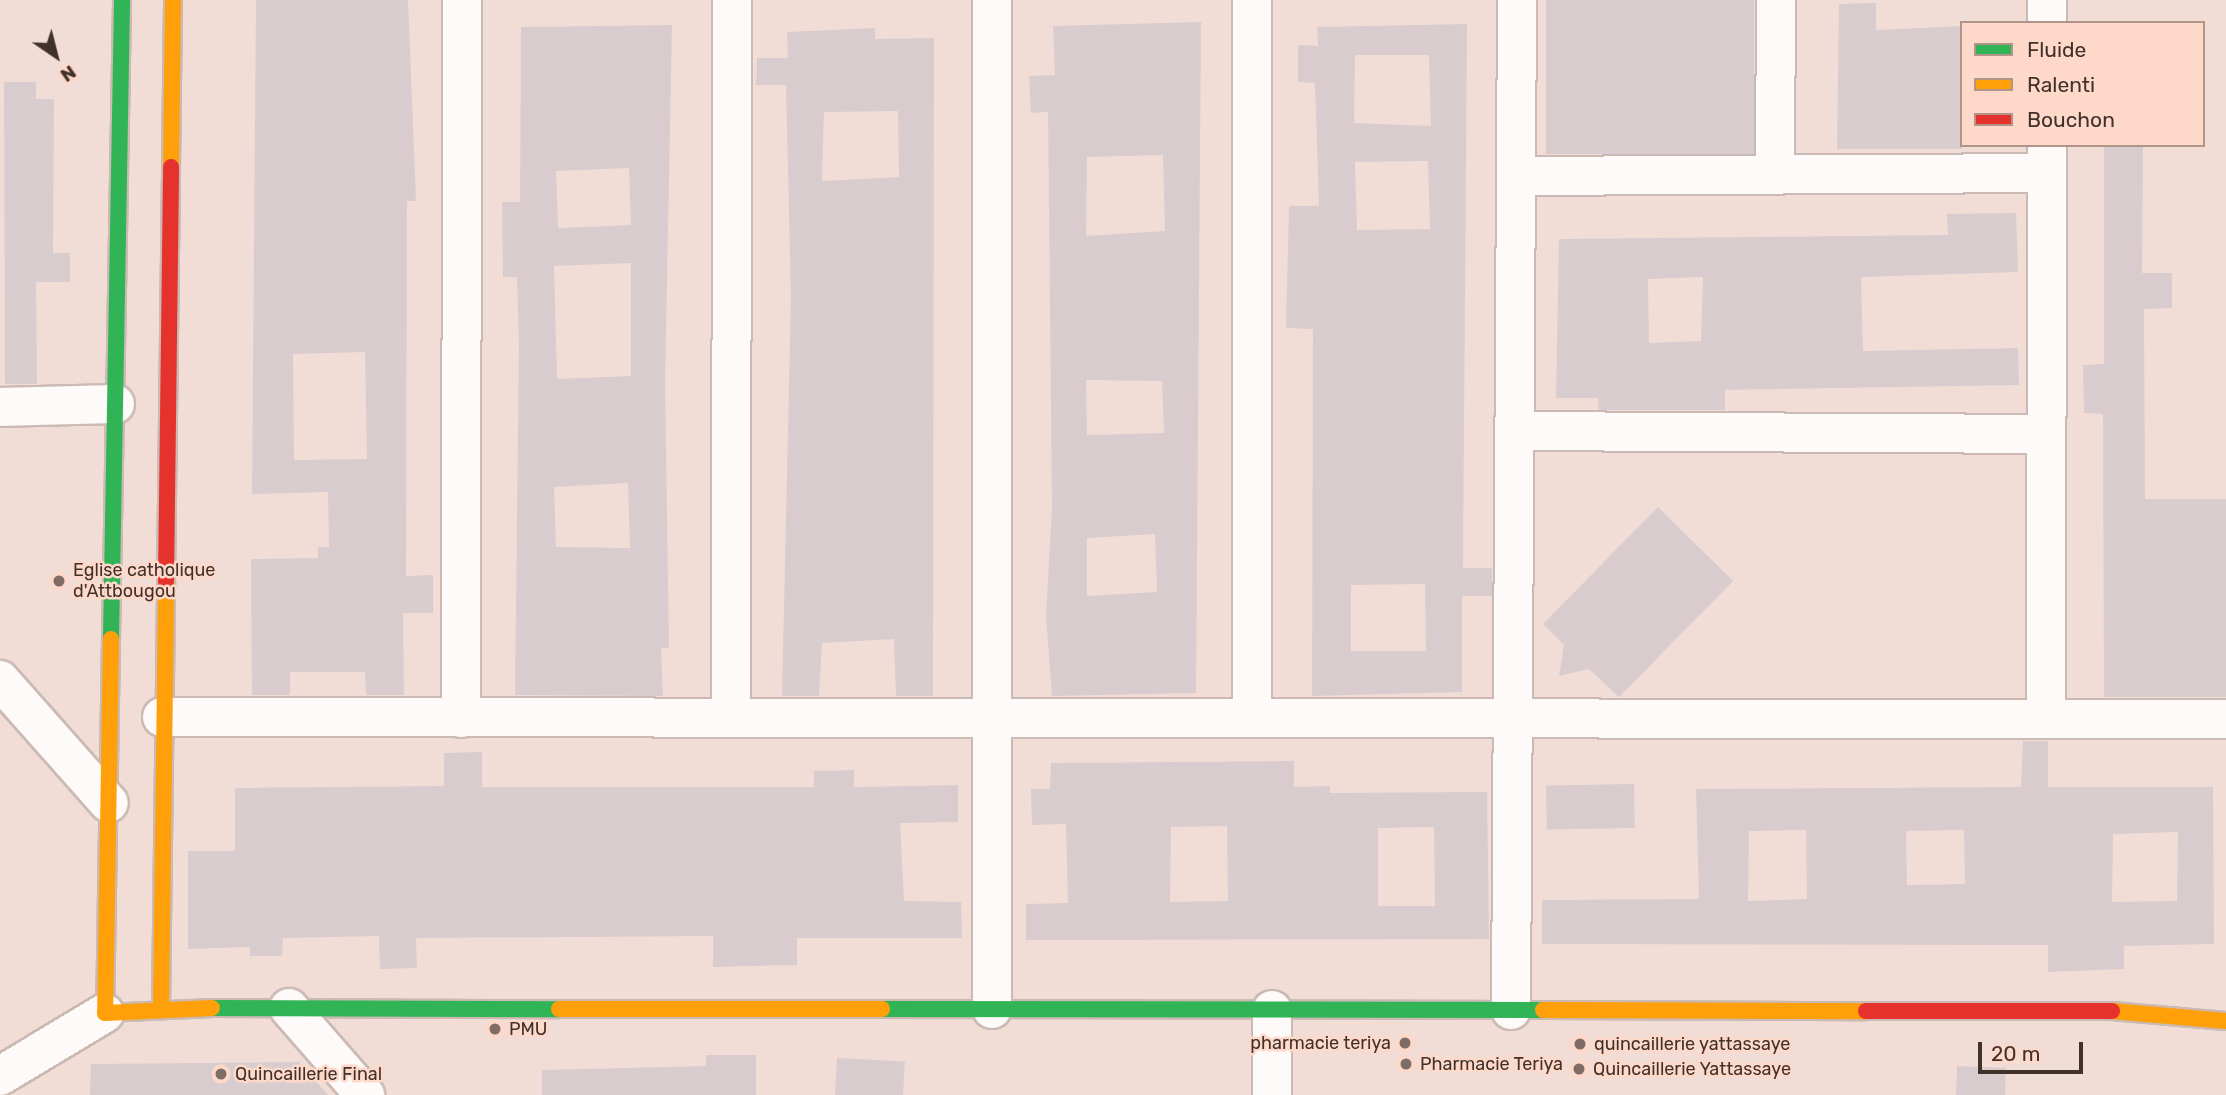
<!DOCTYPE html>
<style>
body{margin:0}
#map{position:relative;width:2226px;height:1095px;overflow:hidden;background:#f1ddd5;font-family:Rubik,sans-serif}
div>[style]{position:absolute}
.building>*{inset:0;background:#d9cccf;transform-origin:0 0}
.roads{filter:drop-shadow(2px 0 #cabab3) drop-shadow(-2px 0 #cabab3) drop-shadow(0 2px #cabab3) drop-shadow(0 -2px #cabab3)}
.street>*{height:38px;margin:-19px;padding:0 19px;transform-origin:19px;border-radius:19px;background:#fdfaf9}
.fast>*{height:16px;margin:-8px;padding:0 8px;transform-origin:8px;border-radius:8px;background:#30b455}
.slow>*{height:16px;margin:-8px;padding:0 8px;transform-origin:8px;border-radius:8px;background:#ff9f0a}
.jam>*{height:16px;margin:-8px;padding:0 8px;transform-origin:8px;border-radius:8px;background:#e5322d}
.dots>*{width:19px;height:19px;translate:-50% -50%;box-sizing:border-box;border:4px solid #fed8c8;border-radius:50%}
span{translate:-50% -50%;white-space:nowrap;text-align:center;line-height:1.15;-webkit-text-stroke:5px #fed8c8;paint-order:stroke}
.poi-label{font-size:18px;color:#40312b}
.left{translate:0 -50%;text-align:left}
.right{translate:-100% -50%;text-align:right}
.legend{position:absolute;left:1960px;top:21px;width:245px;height:126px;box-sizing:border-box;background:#fed8c8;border:2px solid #b29589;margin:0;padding:9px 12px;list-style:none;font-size:21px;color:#40312b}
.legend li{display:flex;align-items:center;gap:14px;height:35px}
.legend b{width:35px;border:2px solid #b29589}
.north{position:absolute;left:21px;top:21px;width:70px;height:70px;-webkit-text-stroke:5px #fed8c8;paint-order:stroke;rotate:145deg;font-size:19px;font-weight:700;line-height:28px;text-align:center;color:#40312b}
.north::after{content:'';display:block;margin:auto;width:24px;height:32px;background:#40312b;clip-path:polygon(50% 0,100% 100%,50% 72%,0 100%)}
.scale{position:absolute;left:1978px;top:1042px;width:105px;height:32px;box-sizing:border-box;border:4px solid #40312b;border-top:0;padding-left:9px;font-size:21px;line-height:24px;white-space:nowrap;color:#40312b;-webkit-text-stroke:5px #fed8c8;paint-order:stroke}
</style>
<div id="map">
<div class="building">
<i style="clip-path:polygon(evenodd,256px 0,408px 0,416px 201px,407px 201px,406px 576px,433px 575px,433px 613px,403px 613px,404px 695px,366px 695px,365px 672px,290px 672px,290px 695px,252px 695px,251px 559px,318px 558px,318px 547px,329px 547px,328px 492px,252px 494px,256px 0,365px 352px,367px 459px,294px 460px,293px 354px,365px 352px)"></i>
<i style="left:1546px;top:0;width:208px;height:154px"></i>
<i style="clip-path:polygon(1876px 3px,1876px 30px,1962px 26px,1962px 149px,1837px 149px,1839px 4px)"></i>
<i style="clip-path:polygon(evenodd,1201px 22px,1196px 693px,1052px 696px,1046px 616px,1052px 506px,1048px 112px,1031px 113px,1029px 76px,1055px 75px,1053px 26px,1201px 22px,1163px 155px,1165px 231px,1086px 236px,1087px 157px,1163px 155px,1201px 22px,1086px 380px,1162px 381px,1164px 433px,1087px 435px,1086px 380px,1201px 22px,1155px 534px,1157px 592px,1087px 596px,1087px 538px,1155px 534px)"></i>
<i style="clip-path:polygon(evenodd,1467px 24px,1463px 568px,1492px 568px,1492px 596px,1462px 596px,1462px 692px,1312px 696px,1313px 329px,1286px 328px,1289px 206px,1319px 206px,1315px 83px,1298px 82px,1298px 45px,1318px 46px,1317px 27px,1467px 24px,1355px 55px,1429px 55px,1431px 126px,1354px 123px,1355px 55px,1467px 24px,1428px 161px,1430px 229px,1357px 230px,1355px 162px,1428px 161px,1467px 24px,1425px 584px,1426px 651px,1351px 651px,1351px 585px,1425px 584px)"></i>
<i style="clip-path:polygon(evenodd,672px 25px,665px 382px,669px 648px,661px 648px,663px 696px,515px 695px,519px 343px,517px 277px,503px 277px,502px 202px,520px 202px,521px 27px,672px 25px,629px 168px,631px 225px,558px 228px,556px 171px,629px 168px,672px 25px,631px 263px,631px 376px,557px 379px,554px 266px,631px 263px,672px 25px,628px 483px,630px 548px,556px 547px,554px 487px,628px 483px)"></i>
<i style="clip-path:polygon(evenodd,875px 28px,875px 39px,934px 38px,933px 696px,896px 696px,894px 639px,822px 643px,819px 696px,782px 696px,791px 296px,786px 85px,756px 85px,757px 58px,788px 58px,787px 32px,875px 28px,898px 111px,899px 177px,822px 181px,824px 112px,898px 111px)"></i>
<i style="clip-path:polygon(4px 82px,36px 82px,36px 99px,54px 99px,53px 253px,70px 253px,70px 282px,36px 282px,37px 384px,5px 384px)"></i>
<i style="clip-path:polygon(2104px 145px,2143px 145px,2142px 273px,2172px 273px,2172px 308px,2144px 309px,2145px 499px,2226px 499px,2226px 697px,2104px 697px,2103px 414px,2084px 413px,2083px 365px,2104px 364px)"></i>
<i style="clip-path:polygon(evenodd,2016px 213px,2018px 272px,1861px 277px,1863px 351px,2018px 348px,2019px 385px,1725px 390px,1725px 410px,1599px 410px,1598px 398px,1556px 398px,1559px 239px,1948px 235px,1947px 214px,2016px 213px,1703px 277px,1701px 341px,1649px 343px,1648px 279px,1703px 277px)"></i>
<i style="clip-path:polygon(1658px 507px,1733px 581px,1619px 697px,1589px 669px,1559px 676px,1564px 645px,1543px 624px)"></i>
<i style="clip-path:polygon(evenodd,2023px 741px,2048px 741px,2048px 787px,2213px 787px,2214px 944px,2124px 946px,2124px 969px,2048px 972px,2048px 945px,1542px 944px,1542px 900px,1699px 899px,1696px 789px,2021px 787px,2023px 741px,1806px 830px,1807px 899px,1748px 901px,1749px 831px,1806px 830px,2023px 741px,1964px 830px,1965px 884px,1907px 885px,1906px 831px,1964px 830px,2023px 741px,2178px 832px,2177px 901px,2112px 902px,2113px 834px,2178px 832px)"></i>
<i style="clip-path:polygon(482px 752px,482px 787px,814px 787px,814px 771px,854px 770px,854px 787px,958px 785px,958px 822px,900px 823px,904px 901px,961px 902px,962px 938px,797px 938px,797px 965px,713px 967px,713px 936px,416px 938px,417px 968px,380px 969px,379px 936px,283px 938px,282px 956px,250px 956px,250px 947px,188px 949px,188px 851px,235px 851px,235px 788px,444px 786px,444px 753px)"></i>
<i style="clip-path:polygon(evenodd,1294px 761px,1294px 787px,1330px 786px,1330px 793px,1487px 792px,1489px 939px,1026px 940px,1026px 904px,1068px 903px,1066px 824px,1032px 825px,1031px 789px,1050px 789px,1051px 763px,1294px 761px,1227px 826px,1228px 901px,1170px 902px,1171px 827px,1227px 826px,1294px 761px,1434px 827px,1435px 906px,1378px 906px,1378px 828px,1434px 827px)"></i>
<i style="left:1634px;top:784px;width:44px;height:88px;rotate:89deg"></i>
<i style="clip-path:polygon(706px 1055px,756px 1055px,756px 1095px,542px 1095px,542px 1070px,706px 1066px)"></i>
<i style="left:837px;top:1058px;width:68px;height:37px;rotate:3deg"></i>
<i style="clip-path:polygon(299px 1062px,328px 1095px,90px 1095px,91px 1064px)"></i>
<i style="left:1957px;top:1066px;width:49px;height:29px;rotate:2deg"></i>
</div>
<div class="roads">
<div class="street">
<i style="left:2047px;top:23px;width:23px;rotate:-90deg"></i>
<i style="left:1775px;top:175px;width:175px;rotate:-89.7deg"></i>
<i style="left:1516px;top:176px;width:531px;rotate:-0.32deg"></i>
<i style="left:0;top:407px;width:115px;rotate:-1.5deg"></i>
<i style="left:1514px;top:431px;width:532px;rotate:0.32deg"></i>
<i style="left:0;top:680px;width:164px;rotate:48.5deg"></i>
<i style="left:162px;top:717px;width:2064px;rotate:0.06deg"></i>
<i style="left:461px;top:718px;width:718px;rotate:-89.92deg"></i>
<i style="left:731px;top:718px;width:718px;rotate:-89.92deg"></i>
<i style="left:1252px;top:718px;width:718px;rotate:-90deg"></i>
<i style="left:2046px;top:719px;width:574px;rotate:-89.9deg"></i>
<i style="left:289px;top:1008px;width:116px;rotate:48.9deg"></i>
<i style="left:992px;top:1009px;width:1009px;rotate:-90deg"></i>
<i style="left:1511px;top:1010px;width:1010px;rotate:-89.66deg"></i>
<i style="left:0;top:1076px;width:122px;rotate:-31deg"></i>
<i style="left:1272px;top:1095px;width:85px;rotate:-90deg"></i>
</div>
<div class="fast">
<i style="left:111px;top:639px;width:639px;rotate:-89.01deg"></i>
<i style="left:212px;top:1008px;width:347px;rotate:0.2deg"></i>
<i style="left:882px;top:1009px;width:661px;rotate:0.09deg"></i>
</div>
<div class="slow">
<i style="left:171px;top:167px;width:167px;rotate:-89.3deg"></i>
<i style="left:111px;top:639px;width:374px;rotate:90.9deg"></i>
<i style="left:105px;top:1013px;width:107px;rotate:-2.7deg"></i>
<i style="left:161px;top:1008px;width:426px;rotate:-89.3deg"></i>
<i style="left:559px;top:1009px;width:323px"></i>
<i style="left:1543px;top:1010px;width:323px;rotate:0.2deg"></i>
<i style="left:2112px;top:1011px;width:114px;rotate:5deg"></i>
</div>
<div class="jam">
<i style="left:166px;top:582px;width:415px;rotate:-89.3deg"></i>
<i style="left:1866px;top:1011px;width:246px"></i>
</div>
</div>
<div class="dots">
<i style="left:59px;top:581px;background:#7e6d66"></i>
<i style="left:495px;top:1029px;background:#7e6d66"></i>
<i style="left:1405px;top:1043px;background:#7e6d66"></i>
<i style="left:1580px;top:1044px;background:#7e6d66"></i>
<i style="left:1406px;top:1064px;background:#7e6d66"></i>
<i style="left:1579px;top:1069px;background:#7e6d66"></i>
<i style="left:221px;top:1074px;background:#7e6d66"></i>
</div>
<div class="poi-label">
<span class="left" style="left:73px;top:581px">Eglise catholique<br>d'Attbougou</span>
<span class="left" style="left:509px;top:1029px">PMU</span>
<span class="right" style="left:1391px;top:1043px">pharmacie teriya</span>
<span class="left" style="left:1594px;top:1044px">quincaillerie yattassaye</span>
<span class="left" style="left:1420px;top:1064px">Pharmacie Teriya</span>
<span class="left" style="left:1593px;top:1069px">Quincaillerie Yattassaye</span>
<span class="left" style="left:235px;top:1074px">Quincaillerie Final</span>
</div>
<ul class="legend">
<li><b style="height:9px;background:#30b455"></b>Fluide</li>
<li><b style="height:9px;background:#ff9f0a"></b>Ralenti</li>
<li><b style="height:9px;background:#e5322d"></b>Bouchon</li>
</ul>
<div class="north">N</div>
<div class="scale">20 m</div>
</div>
